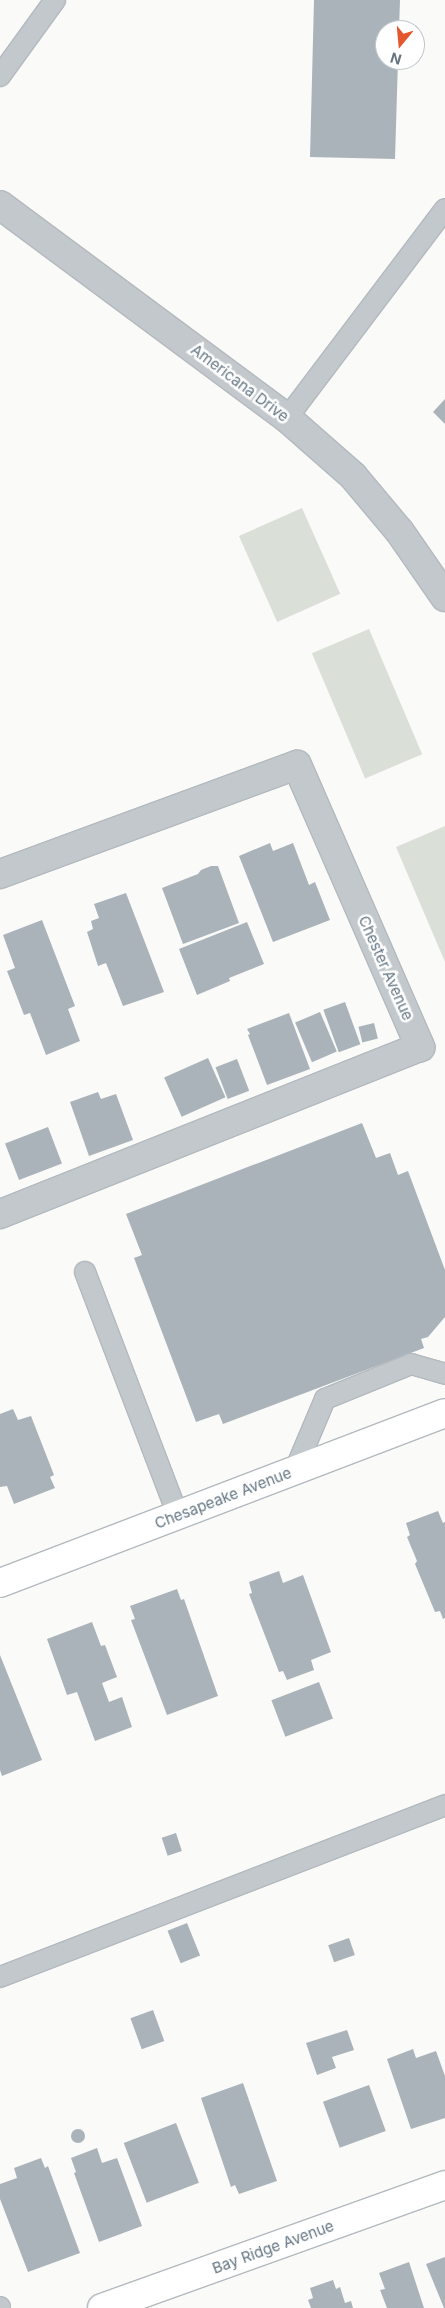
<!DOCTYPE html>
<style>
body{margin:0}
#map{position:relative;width:445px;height:2308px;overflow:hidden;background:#fafaf8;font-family:Inter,sans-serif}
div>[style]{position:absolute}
.green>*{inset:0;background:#dadfd7;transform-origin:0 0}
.building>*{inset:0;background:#aab3b9;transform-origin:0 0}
.round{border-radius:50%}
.roads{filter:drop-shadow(1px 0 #b3babf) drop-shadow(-1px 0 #b3babf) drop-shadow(0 1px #b3babf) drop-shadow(0 -1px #b3babf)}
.lane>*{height:20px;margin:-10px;padding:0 10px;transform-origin:10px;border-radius:10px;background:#c3c8cc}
.street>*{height:28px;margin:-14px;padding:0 14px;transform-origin:14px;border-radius:14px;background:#c3c8cc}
.secondary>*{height:28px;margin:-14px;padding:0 14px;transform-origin:14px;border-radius:14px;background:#fff}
span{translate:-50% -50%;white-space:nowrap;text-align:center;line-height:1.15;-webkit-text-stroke:5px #fff;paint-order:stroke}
.street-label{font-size:15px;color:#657683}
.north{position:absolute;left:375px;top:20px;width:50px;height:50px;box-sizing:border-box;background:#fff;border:1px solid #c1c8cd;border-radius:50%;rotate:197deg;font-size:14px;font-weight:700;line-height:20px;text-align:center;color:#657683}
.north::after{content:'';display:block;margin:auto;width:18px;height:22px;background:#e4572e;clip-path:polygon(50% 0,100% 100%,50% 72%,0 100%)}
</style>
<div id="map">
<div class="green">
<i style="left:302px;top:508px;width:94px;height:69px;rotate:66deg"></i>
<i style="left:369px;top:629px;width:136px;height:62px;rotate:67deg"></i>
<i style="clip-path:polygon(445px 826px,445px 962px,396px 847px)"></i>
</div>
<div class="building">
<i style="clip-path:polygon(314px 0,400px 0,399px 30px,385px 30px,385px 60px,398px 60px,395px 159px,310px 157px)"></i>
<i style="clip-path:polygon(445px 399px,445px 424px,433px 412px)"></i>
<i style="clip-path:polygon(270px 843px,273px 851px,293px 843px,309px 885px,315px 882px,330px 920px,273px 942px,239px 856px)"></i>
<i style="clip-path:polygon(211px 866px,218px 866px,239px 923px,183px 944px,162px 888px,198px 874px,201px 870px)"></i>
<i style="clip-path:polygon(126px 893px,164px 992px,123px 1006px,106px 963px,98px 966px,87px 932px,93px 929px,91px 921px,99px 918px,94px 904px)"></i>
<i style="clip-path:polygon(42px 920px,75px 1006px,68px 1009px,80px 1041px,46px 1055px,30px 1013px,24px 1015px,7px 971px,15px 968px,3px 935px)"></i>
<i style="clip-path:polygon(247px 922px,264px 964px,229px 978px,230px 981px,197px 995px,179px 949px)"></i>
<i style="left:345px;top:1002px;width:45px;height:23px;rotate:70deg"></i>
<i style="left:320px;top:1012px;width:43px;height:27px;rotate:67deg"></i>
<i style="clip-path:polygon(289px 1013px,310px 1069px,267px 1085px,248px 1035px,250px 1034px,247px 1029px)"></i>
<i style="left:374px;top:1023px;width:16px;height:16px;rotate:76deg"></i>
<i style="left:208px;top:1058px;width:43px;height:48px;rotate:66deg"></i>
<i style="left:237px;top:1059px;width:34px;height:23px;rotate:69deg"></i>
<i style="clip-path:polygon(98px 1092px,101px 1099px,116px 1094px,133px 1140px,89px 1156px,70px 1102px)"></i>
<i style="clip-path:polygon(362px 1123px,376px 1158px,390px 1153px,398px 1175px,408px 1171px,445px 1270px,445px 1317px,428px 1337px,421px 1339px,424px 1348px,223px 1424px,219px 1414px,196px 1422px,134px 1258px,142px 1255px,126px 1214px)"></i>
<i style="left:48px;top:1127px;width:39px;height:46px;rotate:69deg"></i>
<i style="clip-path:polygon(13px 1409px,18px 1420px,31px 1416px,54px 1475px,50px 1477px,55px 1488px,14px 1504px,7px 1486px,0 1487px,0 1414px)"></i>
<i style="clip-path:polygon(438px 1511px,443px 1523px,445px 1522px,445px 1618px,443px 1619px,440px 1611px,435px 1612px,415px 1564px,417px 1561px,407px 1537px,410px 1535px,406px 1523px)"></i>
<i style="clip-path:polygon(279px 1571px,283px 1583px,303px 1575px,331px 1652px,311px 1660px,314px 1670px,287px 1680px,283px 1671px,279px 1672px,249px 1594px,252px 1593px,249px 1582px)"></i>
<i style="clip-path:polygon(177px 1589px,181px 1600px,184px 1599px,218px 1696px,167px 1715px,131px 1620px,135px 1619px,130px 1606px)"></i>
<i style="clip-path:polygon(92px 1622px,101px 1646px,105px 1645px,117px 1677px,102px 1683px,109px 1702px,122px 1697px,132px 1727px,95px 1741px,77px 1692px,67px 1695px,47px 1639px)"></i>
<i style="clip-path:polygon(0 1655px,42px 1760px,2px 1776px,0 1770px)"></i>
<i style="left:319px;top:1682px;width:39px;height:51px;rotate:69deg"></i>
<i style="left:176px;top:1833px;width:19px;height:15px;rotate:72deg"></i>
<i style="left:187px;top:1923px;width:35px;height:21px;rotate:68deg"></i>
<i style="left:349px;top:1938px;width:18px;height:22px;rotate:71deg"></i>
<i style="left:153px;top:2010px;width:33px;height:24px;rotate:70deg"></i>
<i style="clip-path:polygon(347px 2030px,354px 2050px,332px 2057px,336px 2068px,317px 2075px,306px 2043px)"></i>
<i style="clip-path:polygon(413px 2049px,416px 2058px,436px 2051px,445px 2076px,445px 2118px,411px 2129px,387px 2059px)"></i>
<i style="clip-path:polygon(243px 2083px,277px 2181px,239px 2194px,235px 2185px,231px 2187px,201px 2098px)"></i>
<i style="left:369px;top:2085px;width:49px;height:49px;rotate:70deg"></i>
<i style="left:176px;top:2123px;width:64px;height:56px;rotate:69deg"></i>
<i class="round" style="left:71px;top:2129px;width:14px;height:14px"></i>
<i style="clip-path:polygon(97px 2148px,102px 2163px,117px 2158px,142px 2226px,99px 2242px,74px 2173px,76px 2172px,71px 2158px)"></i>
<i style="clip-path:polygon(41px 2158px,45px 2168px,48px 2166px,80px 2253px,28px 2272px,0 2199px,0 2184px,17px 2178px,14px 2168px)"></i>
<i style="clip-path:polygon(445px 2257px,445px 2308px,444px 2308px,426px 2264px)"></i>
<i style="clip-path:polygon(409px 2262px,424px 2308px,387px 2308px,380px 2290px,385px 2289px,379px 2273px)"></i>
<i style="clip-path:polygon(333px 2280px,336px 2289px,340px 2287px,345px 2303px,351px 2301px,353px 2308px,311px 2308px,308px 2300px,313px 2298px,310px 2288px)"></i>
</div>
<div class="roads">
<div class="lane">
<i style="left:0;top:76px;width:94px;rotate:-54.1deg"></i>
<i style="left:287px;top:418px;width:262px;rotate:-52.9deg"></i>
<i style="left:85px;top:1272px;width:260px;rotate:69.1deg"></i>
<i style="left:295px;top:1470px;width:77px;rotate:-67.1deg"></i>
<i style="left:325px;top:1399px;width:93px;rotate:-22.1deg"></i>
<i style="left:411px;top:1364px;width:35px;rotate:16deg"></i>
<i style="left:0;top:1977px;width:477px;rotate:-21.1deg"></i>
<i style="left:0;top:2307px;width:1px;rotate:90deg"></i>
</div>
<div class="street">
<i style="left:0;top:205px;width:357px;rotate:36.6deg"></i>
<i style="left:287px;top:418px;width:88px;rotate:41.3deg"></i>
<i style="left:353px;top:476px;width:73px;rotate:50deg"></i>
<i style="left:400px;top:532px;width:79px;rotate:55.3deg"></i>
<i style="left:0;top:874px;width:316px;rotate:-20.2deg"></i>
<i style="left:297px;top:765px;width:308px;rotate:66.4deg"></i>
<i style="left:420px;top:1047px;width:452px;rotate:158.3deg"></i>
</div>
<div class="secondary">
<i style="left:0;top:1583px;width:476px;rotate:-20.9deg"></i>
<i style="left:102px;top:2308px;width:364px;rotate:-19.7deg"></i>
</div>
</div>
<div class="street-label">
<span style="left:240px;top:383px;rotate:37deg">Americana Drive</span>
<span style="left:386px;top:968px;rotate:66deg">Chester Avenue</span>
<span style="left:223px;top:1498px;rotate:-21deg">Chesapeake Avenue</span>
<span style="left:273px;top:2247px;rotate:-20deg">Bay Ridge Avenue</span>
</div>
<div class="north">N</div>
</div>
